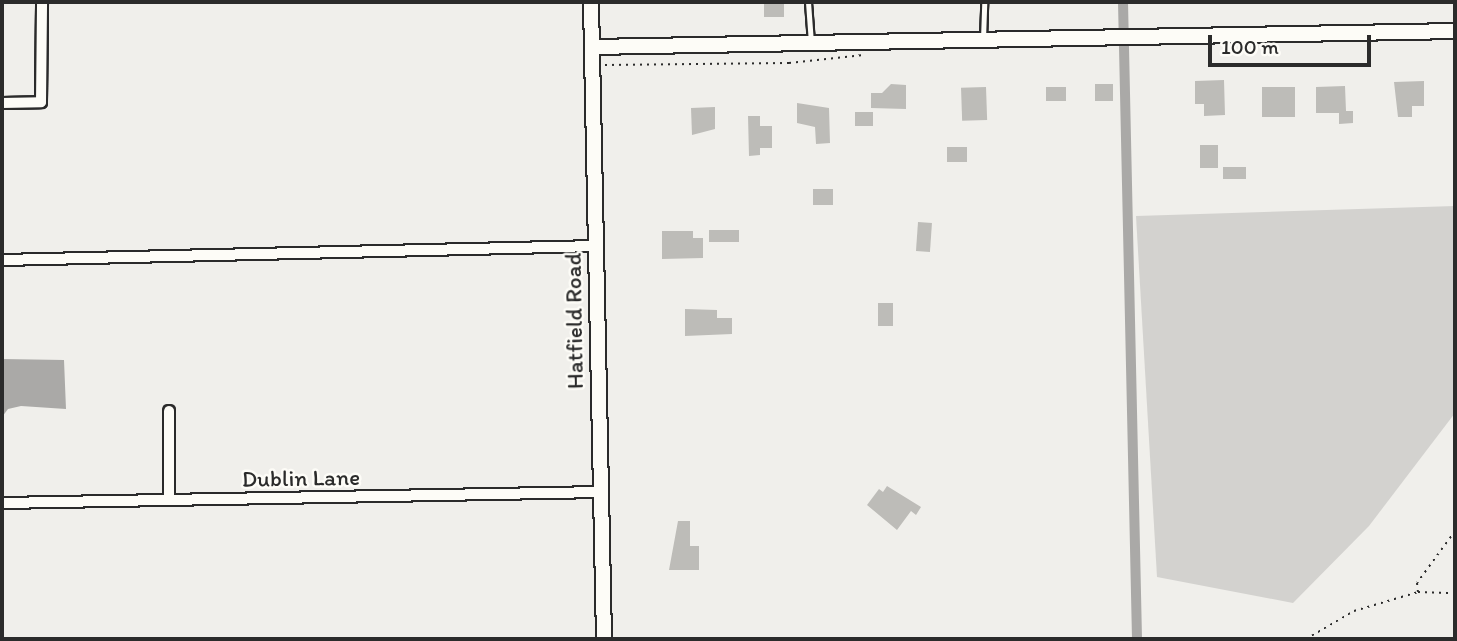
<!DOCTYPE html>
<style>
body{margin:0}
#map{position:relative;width:1457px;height:641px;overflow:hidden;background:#f0efeb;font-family:Itim,sans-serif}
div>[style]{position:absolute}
.green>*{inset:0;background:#d3d2cf}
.water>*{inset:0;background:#aaa9a7}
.canal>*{height:10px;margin:-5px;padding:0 5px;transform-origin:5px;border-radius:5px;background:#aaa9a7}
.building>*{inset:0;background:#bdbcb8;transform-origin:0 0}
.path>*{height:2px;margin-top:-1px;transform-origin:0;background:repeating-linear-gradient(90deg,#2b2b2b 0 2px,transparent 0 7px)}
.roads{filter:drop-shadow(2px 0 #2b2b2b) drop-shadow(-2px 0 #2b2b2b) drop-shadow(0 2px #2b2b2b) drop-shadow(0 -2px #2b2b2b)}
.lane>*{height:5px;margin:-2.5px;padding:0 2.5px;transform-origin:2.5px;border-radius:2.5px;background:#fdfcf7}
.street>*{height:10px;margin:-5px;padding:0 5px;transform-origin:5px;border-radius:5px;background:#fdfcf7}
.secondary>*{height:14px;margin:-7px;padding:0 7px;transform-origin:7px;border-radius:7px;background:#fdfcf7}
span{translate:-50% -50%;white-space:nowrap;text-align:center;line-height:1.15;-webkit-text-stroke:5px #fdfcf7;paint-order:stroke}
.street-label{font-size:23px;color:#2b2b2b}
.frame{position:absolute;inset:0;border:4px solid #2b2b2b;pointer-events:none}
.scale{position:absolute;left:1208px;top:35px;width:163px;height:32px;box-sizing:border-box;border:4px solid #2b2b2b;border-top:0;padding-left:9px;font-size:21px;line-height:24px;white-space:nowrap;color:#2b2b2b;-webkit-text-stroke:5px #fdfcf7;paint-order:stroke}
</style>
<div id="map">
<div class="green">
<i style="clip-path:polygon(1455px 206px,1455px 413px,1369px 526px,1293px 603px,1157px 577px,1136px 216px)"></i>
</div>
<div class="water">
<i style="clip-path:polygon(2px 359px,64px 360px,66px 409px,21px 406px,8px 409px,2px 417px)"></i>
</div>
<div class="canal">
<i style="left:1123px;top:2px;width:637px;rotate:88.74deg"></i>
</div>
<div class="building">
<i style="left:764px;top:2px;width:20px;height:15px"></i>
<i style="clip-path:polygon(1224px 80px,1225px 115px,1204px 116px,1204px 104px,1195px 104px,1195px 81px)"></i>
<i style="clip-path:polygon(1424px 81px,1424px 106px,1412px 106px,1412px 117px,1398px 117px,1394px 82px)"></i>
<i style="clip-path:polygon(891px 84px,906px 85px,906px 109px,871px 108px,871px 93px,882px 93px)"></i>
<i style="left:1095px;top:84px;width:18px;height:17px"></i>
<i style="clip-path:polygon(1345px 86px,1346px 111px,1353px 111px,1353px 123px,1339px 124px,1339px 113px,1316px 113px,1316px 87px)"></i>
<i style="left:986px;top:87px;width:33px;height:25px;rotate:88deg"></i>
<i style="left:1046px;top:87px;width:20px;height:14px"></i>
<i style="left:1295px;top:87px;width:30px;height:33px;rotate:90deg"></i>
<i style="clip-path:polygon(797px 103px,829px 108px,830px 143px,816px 144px,815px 127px,797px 123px)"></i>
<i style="clip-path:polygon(715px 107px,715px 129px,692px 135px,691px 108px)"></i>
<i style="left:855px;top:112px;width:18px;height:14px"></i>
<i style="clip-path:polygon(748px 116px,760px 116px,760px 126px,772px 126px,772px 148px,760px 148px,760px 155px,749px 156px)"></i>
<i style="left:1200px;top:145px;width:18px;height:23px"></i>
<i style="left:947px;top:147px;width:20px;height:15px"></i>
<i style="left:1246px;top:167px;width:12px;height:23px;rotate:90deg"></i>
<i style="left:833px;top:189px;width:16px;height:20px;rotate:90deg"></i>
<i style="left:918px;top:222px;width:14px;height:29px;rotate:4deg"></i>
<i style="left:739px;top:230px;width:12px;height:30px;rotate:90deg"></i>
<i style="clip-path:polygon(662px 231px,693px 231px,693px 238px,703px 238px,703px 258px,662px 259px)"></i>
<i style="left:878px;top:303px;width:15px;height:23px"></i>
<i style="clip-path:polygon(685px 309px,717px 310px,717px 318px,732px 318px,732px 334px,685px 336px)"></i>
<i style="clip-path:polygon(887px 486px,921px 507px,916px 515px,911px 511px,897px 530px,867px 505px,879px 489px,883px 492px)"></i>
<i style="clip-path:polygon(678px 521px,690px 521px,690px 546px,699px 546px,699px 570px,669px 570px)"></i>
</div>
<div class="path">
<i style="left:605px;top:65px;width:184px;rotate:-0.6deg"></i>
<i style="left:789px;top:63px;width:75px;rotate:-6.1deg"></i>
<i style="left:1455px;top:531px;width:64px;rotate:126.2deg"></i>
<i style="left:1417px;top:583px;width:9px;rotate:84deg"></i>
<i style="left:1418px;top:592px;width:37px;rotate:2deg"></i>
<i style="left:1306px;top:639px;width:56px;rotate:-30.3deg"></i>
<i style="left:1354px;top:611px;width:67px;rotate:-16.5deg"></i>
</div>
<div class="roads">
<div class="lane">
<i style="left:808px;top:2px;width:41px;rotate:85.8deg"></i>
<i style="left:983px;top:39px;width:37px;rotate:-88deg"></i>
</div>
<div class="street">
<i style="left:2px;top:103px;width:39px;rotate:-1deg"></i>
<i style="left:41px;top:102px;width:100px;rotate:-89.4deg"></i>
<i style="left:2px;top:260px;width:593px;rotate:-1.35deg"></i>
<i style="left:169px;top:411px;width:88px;rotate:90deg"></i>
<i style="left:2px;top:503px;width:599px;rotate:-1.05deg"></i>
</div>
<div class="secondary">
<i style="left:591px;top:2px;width:637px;rotate:88.83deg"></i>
<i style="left:592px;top:47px;width:863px;rotate:-1.06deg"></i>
</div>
</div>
<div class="street-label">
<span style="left:574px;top:321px;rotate:-91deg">Hatfield Road</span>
<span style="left:301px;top:478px;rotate:-1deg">Dublin Lane</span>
</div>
<div class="frame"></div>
<div class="scale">100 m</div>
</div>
